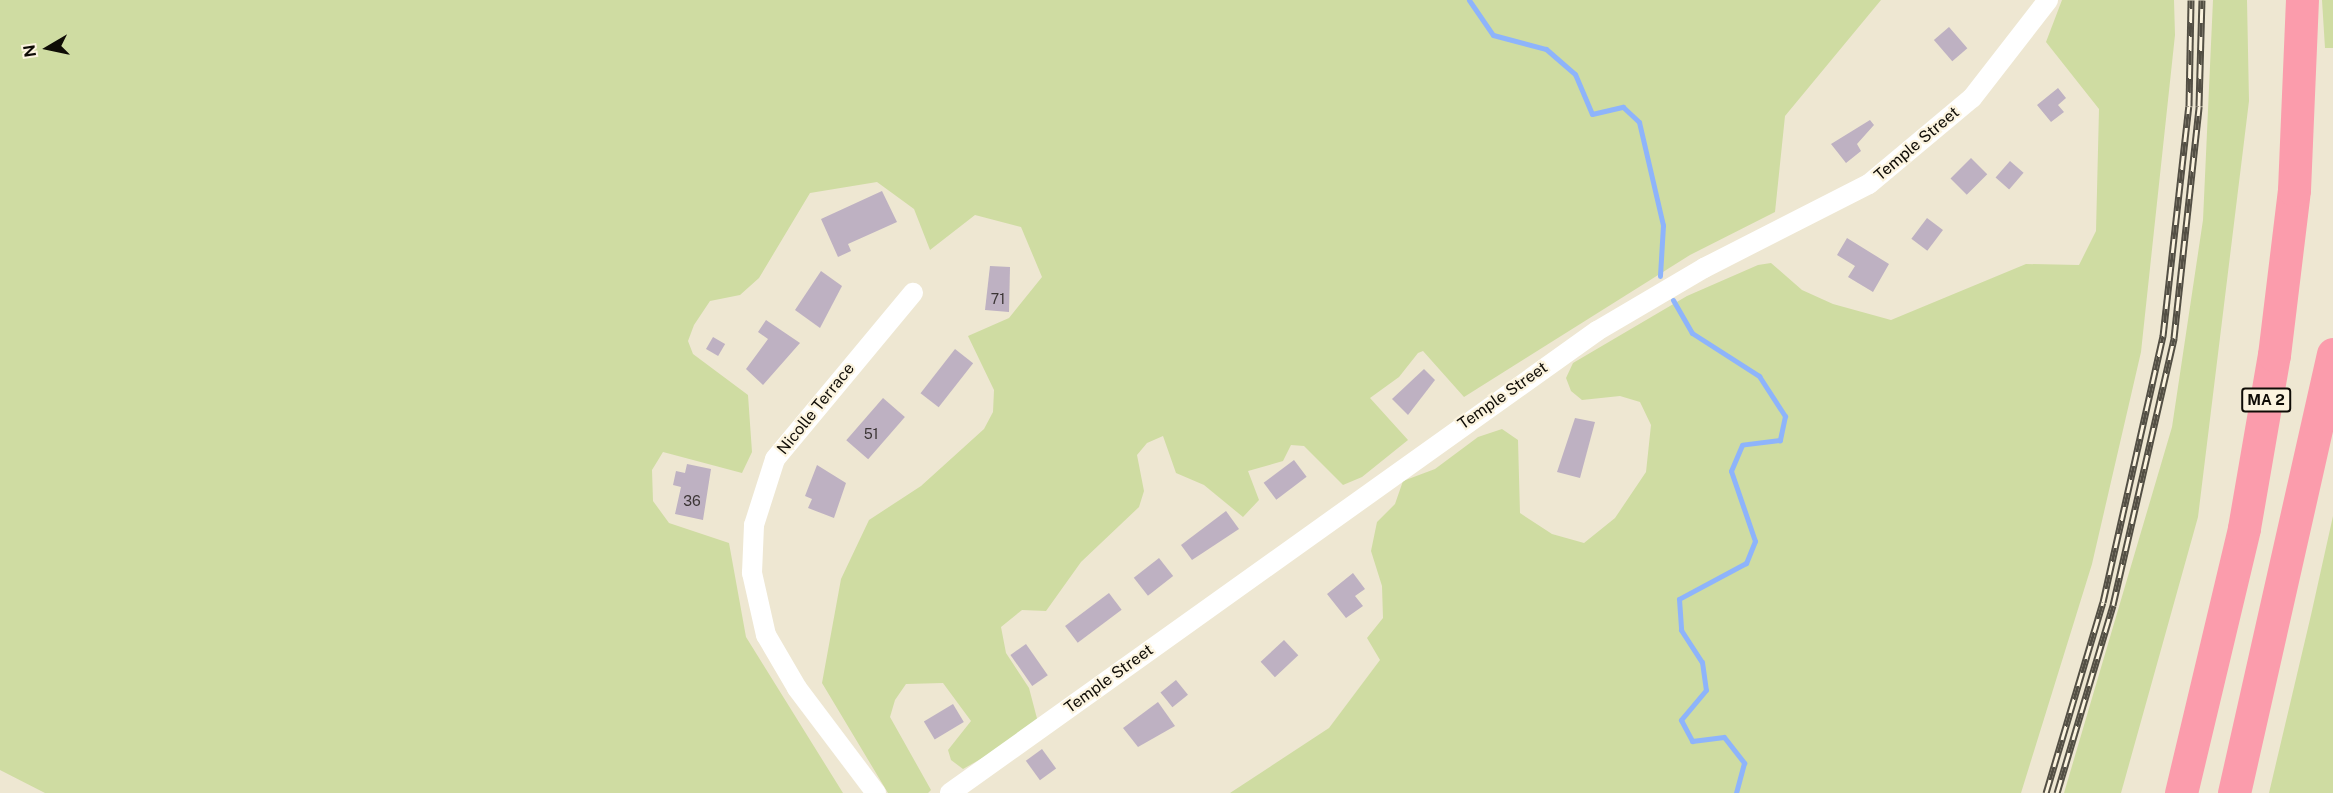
<!DOCTYPE html>
<style>
body{margin:0}
#map{position:relative;width:2333px;height:793px;overflow:hidden;background:#eee7d2;font-family:"Public Sans",sans-serif}
div>[style]{position:absolute}
.green>*{inset:0;background:#cfdca2}
.stream>*{height:5px;margin:-2.5px;padding:0 2.5px;transform-origin:2.5px;border-radius:2.5px;background:#8eb4fb}
.building>*{inset:0;background:#beb1c2;transform-origin:0 0}
.minor>*{height:20px;margin:-10px;padding:0 10px;transform-origin:10px;border-radius:10px;background:#fff}
.motorway>*{height:33px;margin:-16.5px;padding:0 16.5px;transform-origin:16.5px;border-radius:16.5px;background:#fb9cac}
.rail>*{height:7px;margin-top:-3.5px;transform-origin:0;background:repeating-linear-gradient(90deg,#fcf4df 0 14px,#534f44 0 28px);box-sizing:border-box;border-block:2px solid #534f44}
span{translate:-50% -50%;white-space:nowrap;text-align:center;line-height:1.15;-webkit-text-stroke:4.5px #fcf4df;paint-order:stroke}
.number-label{font-size:14px;color:#3b3535}
.number-label span{-webkit-text-stroke-width:0}
.shield-label span{padding:2px 4px;background:#fcf4df;border:2px solid;border-radius:4px;-webkit-text-stroke-width:0}
.shield-label{font-size:15px;color:#0f0c06;font-weight:700}
.street-label{font-size:16px;color:#0f0c06}
.north{position:absolute;left:18px;top:18px;width:60px;height:60px;-webkit-text-stroke:4px #fcf4df;paint-order:stroke;rotate:261deg;font-size:16px;font-weight:700;line-height:24px;text-align:center;color:#0f0c06}
.north::after{content:'';display:block;margin:auto;width:21px;height:27px;background:#0f0c06;clip-path:polygon(50% 0,100% 100%,50% 72%,0 100%)}
</style>
<div id="map">
<div class="green">
<i style="clip-path:polygon(0 0,1881px 0,1785px 116px,1775px 212px,1690px 255px,1464px 397px,1423px 351px,1418px 353px,1399px 377px,1370px 398px,1408px 440px,1362px 477px,1343px 485px,1304px 446px,1291px 445px,1283px 461px,1248px 471px,1259px 500px,1243px 517px,1204px 485px,1176px 473px,1163px 436px,1147px 443px,1137px 455px,1144px 491px,1139px 507px,1081px 562px,1046px 611px,1022px 610px,1001px 627px,1006px 653px,1029px 688px,1039px 726px,963px 769px,951px 760px,948px 750px,971px 721px,943px 683px,906px 684px,895px 700px,890px 717px,931px 790px,928px 793px,888px 793px,822px 683px,841px 579px,869px 520px,921px 486px,984px 429px,993px 412px,994px 390px,968px 336px,1009px 318px,1042px 277px,1021px 227px,975px 215px,930px 250px,914px 209px,877px 182px,810px 193px,759px 278px,740px 295px,710px 301px,694px 325px,688px 341px,693px 354px,748px 395px,752px 452px,742px 473px,663px 452px,652px 470px,653px 501px,669px 523px,729px 543px,746px 637px,843px 793px,45px 793px,0 770px)"></i>
<i style="clip-path:polygon(2062px 0,2174px 0,2175px 35px,2141px 352px,2092px 564px,2021px 793px,1230px 793px,1329px 728px,1380px 660px,1367px 638px,1383px 618px,1382px 586px,1371px 551px,1377px 522px,1395px 504px,1403px 481px,1435px 469px,1478px 437px,1502px 429px,1518px 440px,1520px 513px,1552px 534px,1584px 543px,1615px 518px,1646px 472px,1651px 425px,1640px 402px,1620px 396px,1582px 400px,1571px 391px,1566px 378px,1573px 363px,1687px 296px,1758px 265px,1771px 263px,1802px 290px,1833px 304px,1891px 320px,2026px 264px,2079px 265px,2096px 231px,2099px 109px,2046px 42px)"></i>
<i style="clip-path:polygon(2213px 0,2247px 0,2249px 101px,2198px 517px,2121px 793px,2064px 793px,2172px 427px,2203px 220px)"></i>
<i style="clip-path:polygon(2322px 0,2333px 0,2333px 48px,2325px 48px)"></i>
<i style="clip-path:polygon(2333px 516px,2333px 793px,2269px 793px,2311px 615px)"></i>
</div>
<div class="stream">
<i style="left:1469px;top:0;width:42px;rotate:55.6deg"></i>
<i style="left:1493px;top:35px;width:55px;rotate:14.8deg"></i>
<i style="left:1546px;top:49px;width:38px;rotate:41deg"></i>
<i style="left:1575px;top:74px;width:43px;rotate:67deg"></i>
<i style="left:1592px;top:114px;width:32px;rotate:-13deg"></i>
<i style="left:1623px;top:107px;width:22px;rotate:43deg"></i>
<i style="left:1639px;top:122px;width:106px;rotate:76.9deg"></i>
<i style="left:1663px;top:225px;width:51px;rotate:93.4deg"></i>
<i style="left:1673px;top:300px;width:38px;rotate:60deg"></i>
<i style="left:1692px;top:333px;width:80px;rotate:32.7deg"></i>
<i style="left:1759px;top:376px;width:48px;rotate:57deg"></i>
<i style="left:1785px;top:416px;width:25px;rotate:102deg"></i>
<i style="left:1780px;top:440px;width:38px;rotate:173deg"></i>
<i style="left:1742px;top:445px;width:28px;rotate:113deg"></i>
<i style="left:1731px;top:471px;width:74px;rotate:71.1deg"></i>
<i style="left:1755px;top:541px;width:24px;rotate:112deg"></i>
<i style="left:1746px;top:563px;width:76px;rotate:151.8deg"></i>
<i style="left:1679px;top:599px;width:31px;rotate:86deg"></i>
<i style="left:1681px;top:630px;width:38px;rotate:57deg"></i>
<i style="left:1702px;top:662px;width:28px;rotate:82deg"></i>
<i style="left:1706px;top:690px;width:39px;rotate:130deg"></i>
<i style="left:1681px;top:720px;width:24px;rotate:62deg"></i>
<i style="left:1692px;top:741px;width:32px;rotate:-7deg"></i>
<i style="left:1724px;top:737px;width:33px;rotate:52deg"></i>
<i style="left:1744px;top:763px;width:31px;rotate:105deg"></i>
</div>
<div class="building">
<i style="left:1949px;top:27px;width:28px;height:20px;rotate:49deg"></i>
<i style="clip-path:polygon(2058px 88px,2066px 98px,2058px 105px,2064px 112px,2051px 122px,2037px 105px)"></i>
<i style="clip-path:polygon(1870px 120px,1874px 125px,1857px 144px,1861px 151px,1846px 163px,1831px 144px)"></i>
<i style="left:1971px;top:158px;width:23px;height:29px;rotate:45deg"></i>
<i style="left:2010px;top:161px;width:18px;height:22px;rotate:41deg"></i>
<i style="clip-path:polygon(882px 191px,897px 222px,848px 244px,851px 251px,838px 257px,821px 219px)"></i>
<i style="left:1927px;top:218px;width:20px;height:26px;rotate:37deg"></i>
<i style="clip-path:polygon(1847px 238px,1889px 264px,1873px 292px,1848px 277px,1855px 266px,1837px 255px)"></i>
<i style="clip-path:polygon(990px 266px,1010px 267px,1009px 312px,985px 310px)"></i>
<i style="clip-path:polygon(821px 271px,842px 286px,820px 328px,795px 310px)"></i>
<i style="clip-path:polygon(766px 320px,800px 343px,763px 385px,746px 369px,768px 339px,758px 332px)"></i>
<i style="left:713px;top:337px;width:14px;height:14px;rotate:30deg"></i>
<i style="left:955px;top:349px;width:23px;height:56px;rotate:38deg"></i>
<i style="clip-path:polygon(1424px 369px,1435px 380px,1408px 415px,1392px 399px)"></i>
<i style="left:883px;top:398px;width:29px;height:56px;rotate:41deg"></i>
<i style="clip-path:polygon(1575px 418px,1595px 422px,1580px 478px,1557px 472px)"></i>
<i style="left:1294px;top:460px;width:21px;height:38px;rotate:53deg"></i>
<i style="clip-path:polygon(687px 464px,711px 469px,703px 520px,675px 514px,681px 487px,673px 485px,676px 471px,685px 473px)"></i>
<i style="clip-path:polygon(817px 465px,846px 483px,834px 518px,808px 508px,812px 499px,805px 496px)"></i>
<i style="clip-path:polygon(1226px 511px,1239px 529px,1192px 560px,1181px 545px)"></i>
<i style="left:1159px;top:558px;width:23px;height:32px;rotate:52deg"></i>
<i style="clip-path:polygon(1353px 573px,1365px 589px,1355px 596px,1363px 606px,1346px 618px,1327px 594px)"></i>
<i style="left:1109px;top:593px;width:21px;height:55px;rotate:53deg"></i>
<i style="left:1284px;top:640px;width:21px;height:32px;rotate:47deg"></i>
<i style="left:1026px;top:644px;width:38px;height:19px;rotate:55deg"></i>
<i style="left:1176px;top:680px;width:19px;height:20px;rotate:51deg"></i>
<i style="clip-path:polygon(1158px 702px,1175px 726px,1138px 747px,1123px 728px)"></i>
<i style="left:953px;top:704px;width:21px;height:34px;rotate:59deg"></i>
<i style="left:1042px;top:749px;width:24px;height:20px;rotate:54deg"></i>
</div>
<div class="minor">
<i style="left:876px;top:793px;width:131px;rotate:-127deg"></i>
<i style="left:797px;top:688px;width:61px;rotate:-120.3deg"></i>
<i style="left:766px;top:635px;width:64px;rotate:-102.7deg"></i>
<i style="left:752px;top:573px;width:48px;rotate:-87.6deg"></i>
<i style="left:754px;top:525px;width:69px;rotate:-72.3deg"></i>
<i style="left:775px;top:459px;width:216px;rotate:-50.3deg"></i>
<i style="left:950px;top:793px;width:795px;rotate:-35.53deg"></i>
<i style="left:1597px;top:331px;width:124px;rotate:-30.5deg"></i>
<i style="left:1704px;top:268px;width:185px;rotate:-27deg"></i>
<i style="left:1869px;top:184px;width:134px;rotate:-39.9deg"></i>
<i style="left:1972px;top:98px;width:124px;rotate:-52.2deg"></i>
</div>
<div class="motorway">
<i style="left:2181px;top:793px;width:272px;rotate:-76.6deg"></i>
<i style="left:2244px;top:528px;width:176px;rotate:-80.2deg"></i>
<i style="left:2274px;top:355px;width:166px;rotate:-83.1deg"></i>
<i style="left:2294px;top:190px;width:190px;rotate:-87.6deg"></i>
<i style="left:2234px;top:793px;width:450px;rotate:-77.3deg"></i>
</div>
<div class="rail">
<i style="left:2046px;top:793px;width:199px;rotate:-73.4deg"></i>
<i style="left:2103px;top:602px;width:273px;rotate:-77.3deg"></i>
<i style="left:2163px;top:336px;width:231px;rotate:-83.6deg"></i>
<i style="left:2189px;top:106px;width:106px;rotate:-88.9deg"></i>
<i style="left:2057px;top:793px;width:196px;rotate:-73.4deg"></i>
<i style="left:2113px;top:605px;width:274px;rotate:-77.1deg"></i>
<i style="left:2174px;top:338px;width:233px;rotate:-83.8deg"></i>
<i style="left:2199px;top:106px;width:106px;rotate:-88.4deg"></i>
</div>
<div class="number-label">
<span style="left:998px;top:299px">71</span>
<span style="left:871px;top:434px">51</span>
<span style="left:692px;top:501px">36</span>
</div>
<div class="shield-label">
<span style="left:2266px;top:400px">MA 2</span>
</div>
<div class="street-label">
<span style="left:1917px;top:144px;rotate:-40deg">Temple Street</span>
<span style="left:1503px;top:396px;rotate:-35deg">Temple Street</span>
<span style="left:816px;top:409px;rotate:-51deg">Nicolle Terrace</span>
<span style="left:1109px;top:679px;rotate:-36deg">Temple Street</span>
</div>
<div class="north">N</div>
</div>
